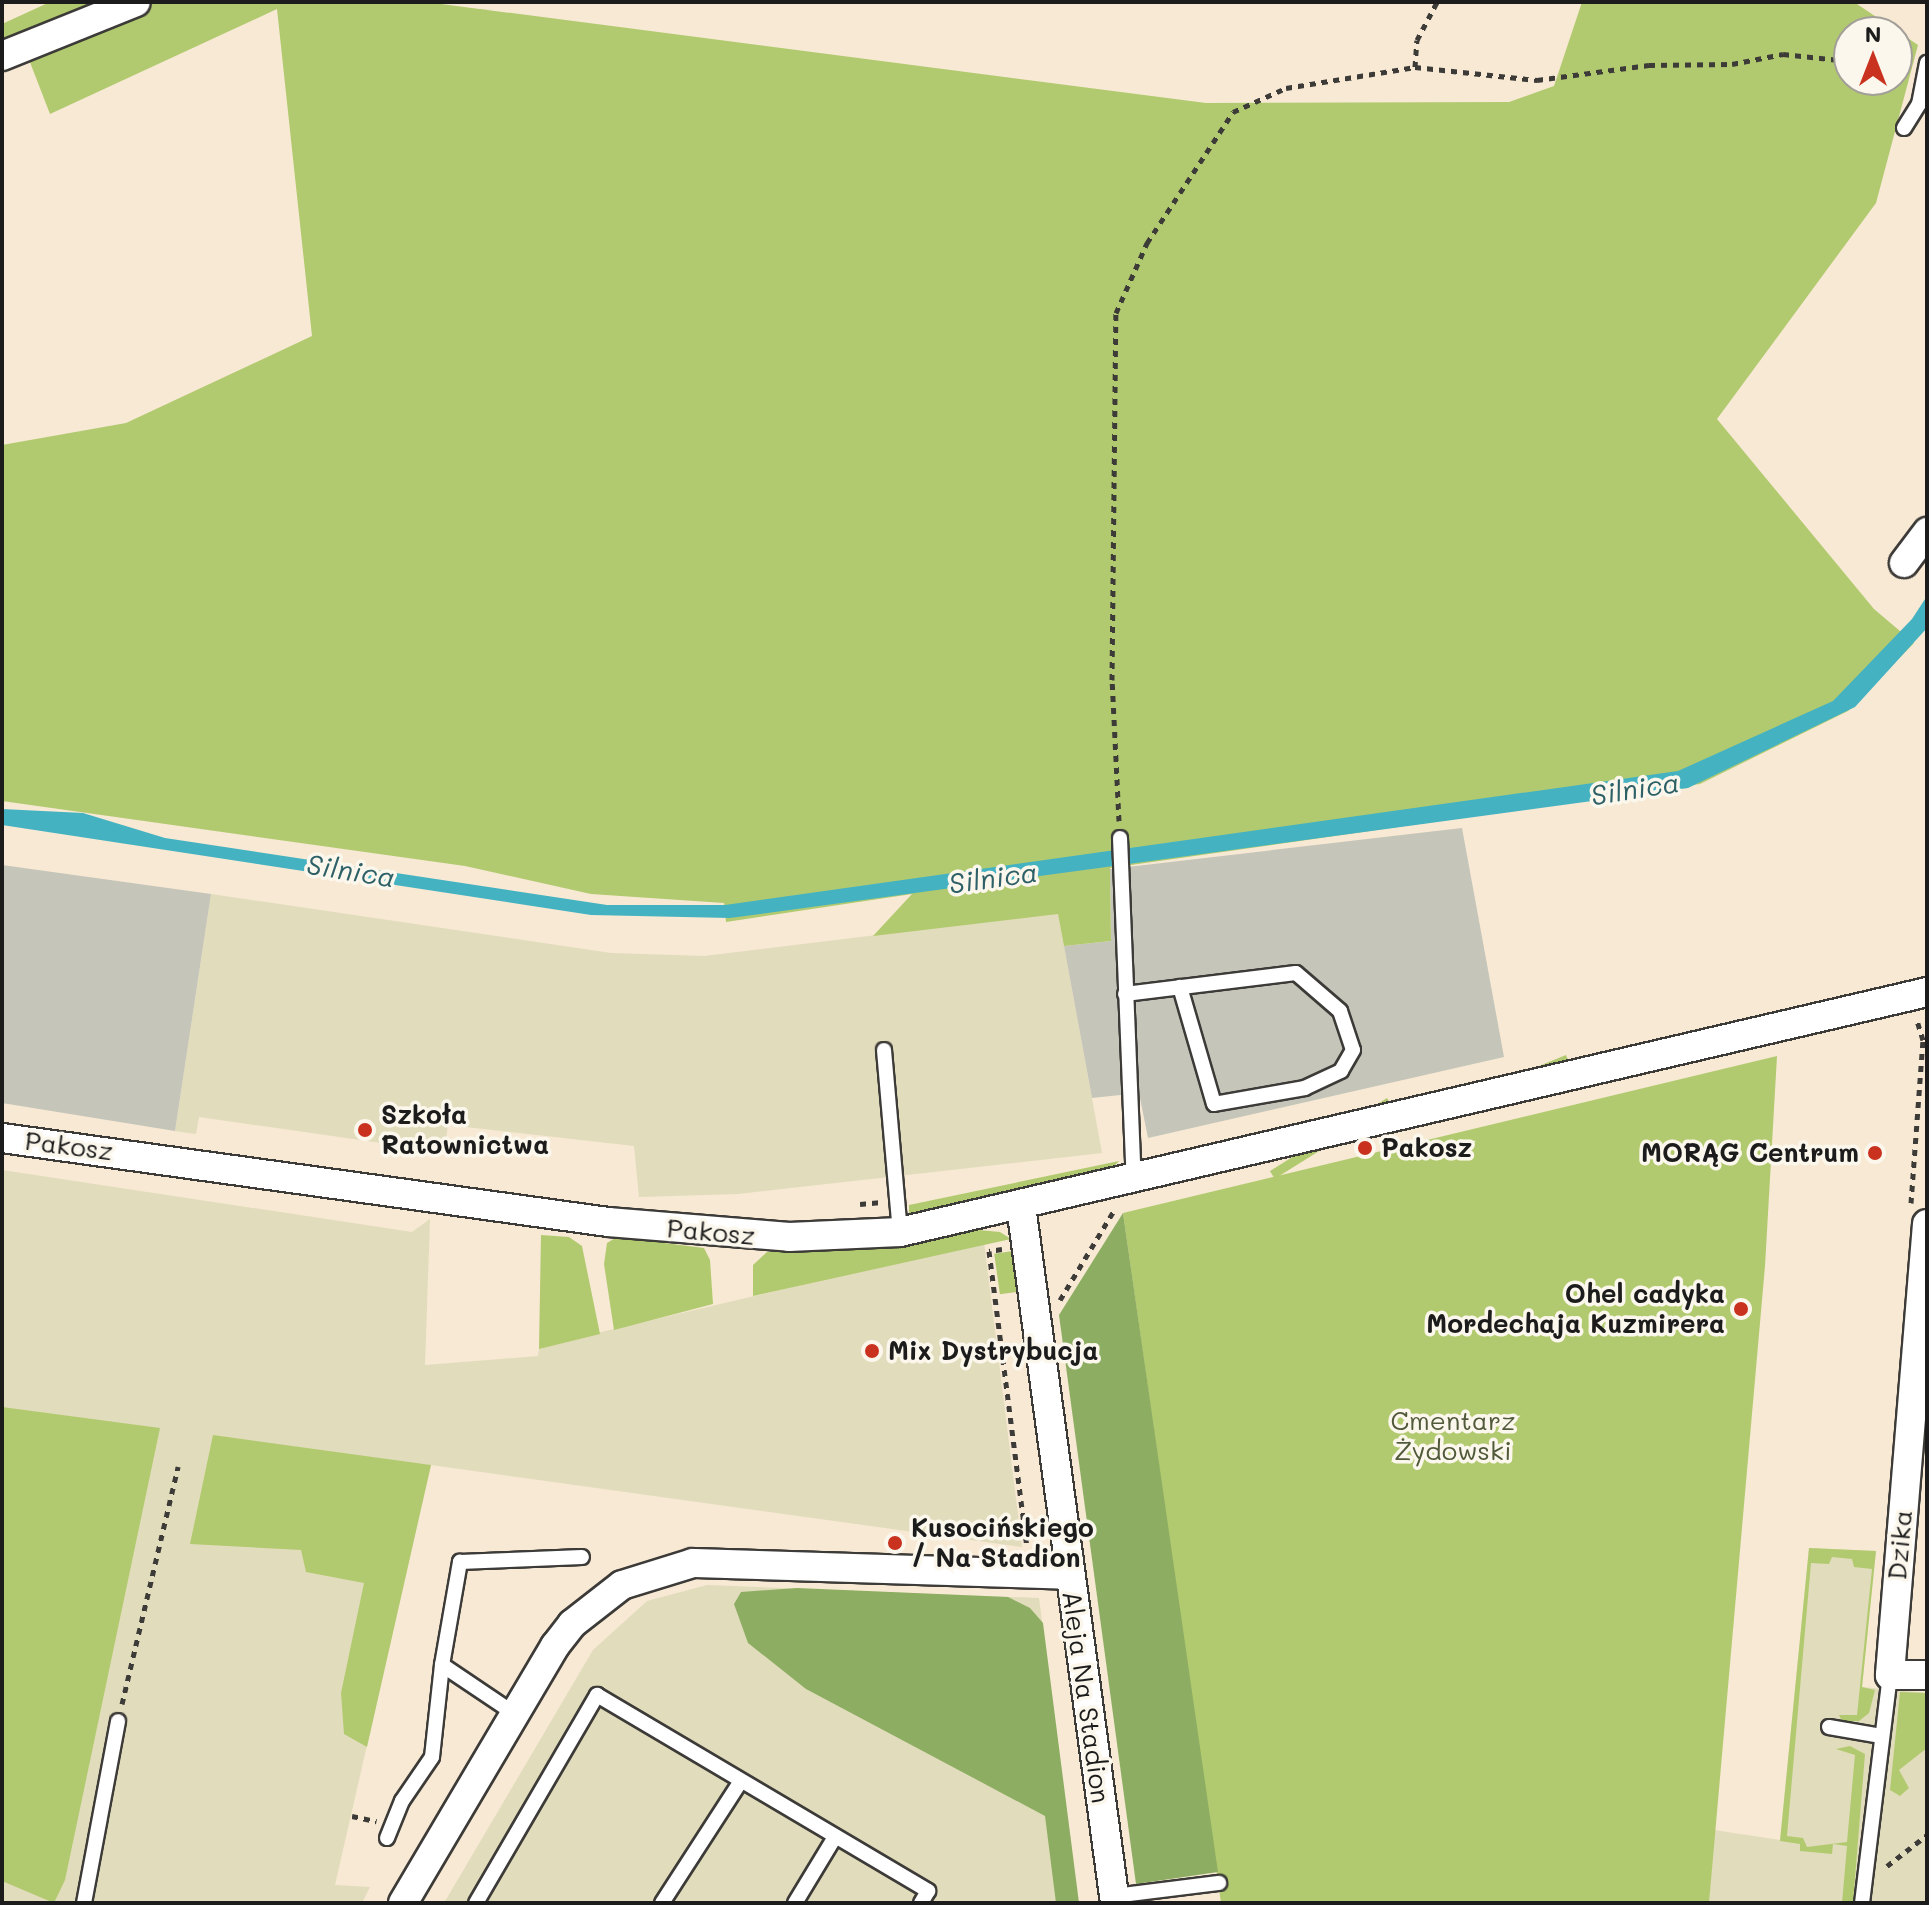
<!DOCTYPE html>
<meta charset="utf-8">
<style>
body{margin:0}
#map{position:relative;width:1929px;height:1905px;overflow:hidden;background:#f7e9d4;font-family:Mali,sans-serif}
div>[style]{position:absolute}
.built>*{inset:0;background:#e1dcbb}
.industrial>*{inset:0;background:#c5c5b9}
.green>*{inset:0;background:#b2ca6f;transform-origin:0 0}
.forest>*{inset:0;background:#8dae62}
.water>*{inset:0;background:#45b2c2}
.path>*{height:5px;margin-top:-2.5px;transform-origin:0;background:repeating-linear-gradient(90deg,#3d3b38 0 6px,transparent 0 12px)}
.roads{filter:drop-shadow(2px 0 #3d3b38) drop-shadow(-2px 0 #3d3b38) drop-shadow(0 2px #3d3b38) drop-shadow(0 -2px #3d3b38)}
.lane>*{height:14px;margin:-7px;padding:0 7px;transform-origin:7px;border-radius:7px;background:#fff}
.street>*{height:28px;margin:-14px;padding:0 14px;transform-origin:14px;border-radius:14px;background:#fff}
.dots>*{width:22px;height:22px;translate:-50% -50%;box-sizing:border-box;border:4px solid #fbf7ec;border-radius:50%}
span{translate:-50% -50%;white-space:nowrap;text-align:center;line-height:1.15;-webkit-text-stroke:7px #fbf7ec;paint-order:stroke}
.poi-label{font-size:26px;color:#1c1c1c;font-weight:700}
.left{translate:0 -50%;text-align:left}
.right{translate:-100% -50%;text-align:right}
.street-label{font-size:26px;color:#1c1c1c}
.park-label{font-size:26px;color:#505939}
.water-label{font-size:28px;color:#2e6067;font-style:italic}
.frame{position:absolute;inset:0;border:4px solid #1c1c1c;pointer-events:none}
.north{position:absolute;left:1833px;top:16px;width:80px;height:80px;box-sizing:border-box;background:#fbf7ec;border:2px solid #a29f99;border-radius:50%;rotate:0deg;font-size:22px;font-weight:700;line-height:32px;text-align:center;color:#1c1c1c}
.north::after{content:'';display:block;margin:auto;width:28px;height:36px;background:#c8321e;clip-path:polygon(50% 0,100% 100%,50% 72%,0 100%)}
</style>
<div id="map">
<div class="built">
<i style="clip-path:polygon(211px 894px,611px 953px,704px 956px,1058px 913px,1102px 1153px,738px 1194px,639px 1197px,634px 1146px,448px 1125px,444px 1152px,199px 1117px,196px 1134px,175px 1131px)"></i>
<i style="clip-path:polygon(2px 1170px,412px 1232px,430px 1219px,425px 1365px,538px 1356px,539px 1349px,563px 1341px,984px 1242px,1022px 1547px,431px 1465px,335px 1885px,370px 1887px,362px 1903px,2px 1903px)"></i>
<i style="clip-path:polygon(1809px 1548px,1876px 1551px,1862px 1687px,1927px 1693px,1927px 1903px,1709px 1903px,1714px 1830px,1780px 1840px)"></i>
<i style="clip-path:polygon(707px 1585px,1039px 1598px,1079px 1903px,444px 1903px,593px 1650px,647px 1601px)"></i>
</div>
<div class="industrial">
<i style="clip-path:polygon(1462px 828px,1504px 1057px,1148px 1138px,1139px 1093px,1092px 1098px,1064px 946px,1111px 941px,1110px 869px)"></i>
<i style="clip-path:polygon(2px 865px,211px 894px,175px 1131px,2px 1103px)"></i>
</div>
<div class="green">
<i style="clip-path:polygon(evenodd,50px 2px,426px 2px,1206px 103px,1509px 102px,1554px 86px,1582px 2px,1854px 2px,1918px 45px,1876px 203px,1717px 419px,1874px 609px,1914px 643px,1848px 711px,1700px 784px,1110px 868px,1111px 941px,1064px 946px,1058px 914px,873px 936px,912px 894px,726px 922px,724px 903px,591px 894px,465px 866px,2px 801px,2px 445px,126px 423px,312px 336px,277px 9px,50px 114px,21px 39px,2px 46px,2px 24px,50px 2px,1849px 32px,1897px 32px,1897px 80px,1849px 80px,1849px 32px)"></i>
<i style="left:1566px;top:1055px;width:11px;height:162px;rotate:68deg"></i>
<i style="clip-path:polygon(1777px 1056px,1765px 1266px,1709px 1903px,1221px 1903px,1123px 1213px)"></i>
<i style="left:1387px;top:1098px;width:9px;height:138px;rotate:58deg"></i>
<i style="clip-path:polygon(1119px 1161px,1107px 1174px,909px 1214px,909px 1205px)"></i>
<i style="clip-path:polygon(979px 1230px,1000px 1232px,1011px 1239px,753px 1296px,753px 1265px,767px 1252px,903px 1246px)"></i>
<i style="clip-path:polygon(541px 1235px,569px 1237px,582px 1246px,600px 1334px,539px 1349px)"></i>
<i style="clip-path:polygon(617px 1237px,704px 1248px,710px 1260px,713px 1304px,614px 1330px,604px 1264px,607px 1243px)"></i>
<i style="left:1013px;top:1251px;width:41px;height:19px;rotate:82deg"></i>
<i style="clip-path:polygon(2px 1407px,160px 1428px,65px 1880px,54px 1903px,2px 1881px)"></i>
<i style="clip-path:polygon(213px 1435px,431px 1465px,367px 1747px,344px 1734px,341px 1693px,364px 1583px,306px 1572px,301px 1550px,190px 1544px)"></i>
<i style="clip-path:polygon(1809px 1548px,1876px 1551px,1862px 1687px,1875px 1690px,1869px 1713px,1859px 1721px,1842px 1721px,1839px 1715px,1857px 1715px,1872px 1569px,1854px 1567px,1852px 1559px,1832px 1557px,1829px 1564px,1811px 1563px,1787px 1836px,1803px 1838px,1807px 1847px,1847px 1842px,1855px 1755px,1836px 1749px,1850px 1746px,1865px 1754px,1853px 1903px,1842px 1903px,1847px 1846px,1833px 1844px,1832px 1854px,1800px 1851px,1800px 1844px,1780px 1841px)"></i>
<i style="clip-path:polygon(1900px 1692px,1927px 1693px,1927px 1748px,1899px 1770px,1909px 1788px,1900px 1796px,1890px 1790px)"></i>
</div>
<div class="forest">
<i style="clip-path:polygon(1123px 1213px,1218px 1872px,1136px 1884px,1059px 1315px)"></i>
<i style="clip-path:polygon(797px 1588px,1008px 1597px,1030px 1608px,1043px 1623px,1079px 1903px,1056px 1903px,1045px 1816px,806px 1689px,748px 1643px,734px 1604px,741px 1592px)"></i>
</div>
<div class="water">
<i style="clip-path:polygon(1927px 596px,1927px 628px,1855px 707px,1688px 788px,730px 918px,591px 915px,2px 825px,2px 809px,83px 813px,165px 838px,607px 905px,725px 905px,1678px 771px,1833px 701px,1912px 619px)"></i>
</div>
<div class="path">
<i style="left:1415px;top:67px;width:27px;rotate:-86deg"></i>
<i style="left:1417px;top:40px;width:43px;rotate:-62.2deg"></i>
<i style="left:1119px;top:821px;width:141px;rotate:-92.8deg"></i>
<i style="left:1112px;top:680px;width:367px;rotate:-89.4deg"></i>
<i style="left:1116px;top:313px;width:77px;rotate:-66.1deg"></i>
<i style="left:1147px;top:243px;width:157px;rotate:-56.7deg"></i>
<i style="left:1233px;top:112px;width:58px;rotate:-24.4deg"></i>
<i style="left:1286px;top:88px;width:131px;rotate:-9.2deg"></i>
<i style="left:1415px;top:67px;width:123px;rotate:6.1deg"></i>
<i style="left:1537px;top:80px;width:113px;rotate:-7.6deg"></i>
<i style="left:1649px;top:65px;width:83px;rotate:-0.7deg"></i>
<i style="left:1732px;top:64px;width:52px;rotate:-11.1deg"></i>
<i style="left:1783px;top:54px;width:66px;rotate:6.1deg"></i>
<i style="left:1911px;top:1203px;width:163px;rotate:-85.8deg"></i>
<i style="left:1923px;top:1040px;width:21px;rotate:-107deg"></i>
<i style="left:860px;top:1204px;width:22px;rotate:-5deg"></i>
<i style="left:1002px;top:1249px;width:13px;rotate:171deg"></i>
<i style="left:989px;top:1251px;width:299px;rotate:82.7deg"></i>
<i style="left:1060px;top:1300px;width:106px;rotate:-58.9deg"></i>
<i style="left:122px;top:1704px;width:244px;rotate:-76.7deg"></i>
<i style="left:352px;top:1816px;width:25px;rotate:12deg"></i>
<i style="left:1887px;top:1866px;width:51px;rotate:-37.8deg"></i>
</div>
<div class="roads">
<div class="lane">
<i style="left:1904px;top:128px;width:28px;rotate:-58deg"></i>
<i style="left:1919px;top:104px;width:42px;rotate:-79deg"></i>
<i style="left:1120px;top:838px;width:342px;rotate:87.7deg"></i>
<i style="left:1125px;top:994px;width:172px;rotate:-7deg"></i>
<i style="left:1296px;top:973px;width:58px;rotate:40.8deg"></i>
<i style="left:1340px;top:1011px;width:41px;rotate:71.6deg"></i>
<i style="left:1353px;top:1050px;width:24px;rotate:120deg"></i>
<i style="left:1341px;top:1071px;width:40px;rotate:155deg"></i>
<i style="left:1305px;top:1088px;width:92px;rotate:170deg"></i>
<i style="left:1214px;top:1104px;width:122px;rotate:-106.2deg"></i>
<i style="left:884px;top:1050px;width:183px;rotate:85deg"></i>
<i style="left:515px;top:1714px;width:88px;rotate:-146.1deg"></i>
<i style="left:442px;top:1665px;width:105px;rotate:-80.1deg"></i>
<i style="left:460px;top:1562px;width:122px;rotate:-2.3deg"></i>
<i style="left:1829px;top:1727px;width:53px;rotate:9.8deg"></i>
<i style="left:387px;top:1838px;width:40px;rotate:-68deg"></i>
<i style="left:402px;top:1801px;width:53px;rotate:-55.7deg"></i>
<i style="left:432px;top:1757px;width:93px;rotate:-83.8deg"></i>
<i style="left:1114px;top:1896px;width:106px;rotate:-7.1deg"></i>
<i style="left:84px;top:1903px;width:185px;rotate:-79.4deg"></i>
<i style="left:476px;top:1903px;width:241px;rotate:-59.8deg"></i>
<i style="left:597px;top:1695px;width:385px;rotate:30.6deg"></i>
<i style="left:928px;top:1891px;width:14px;rotate:120deg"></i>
<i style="left:662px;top:1903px;width:145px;rotate:-57.1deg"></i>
<i style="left:795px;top:1903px;width:77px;rotate:-58.8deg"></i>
<i style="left:1862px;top:1903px;width:230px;rotate:-83deg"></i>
</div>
<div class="street">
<i style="left:2px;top:56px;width:144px;rotate:-21.9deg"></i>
<i style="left:1904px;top:563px;width:39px;rotate:-53deg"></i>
<i style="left:2px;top:1138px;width:612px;rotate:7.89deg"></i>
<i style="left:608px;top:1222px;width:182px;rotate:4.7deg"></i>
<i style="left:789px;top:1237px;width:111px;rotate:-2.6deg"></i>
<i style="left:900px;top:1232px;width:1055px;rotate:-13.15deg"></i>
<i style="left:1021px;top:1206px;width:703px;rotate:82.32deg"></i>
<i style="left:1927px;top:1224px;width:453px;rotate:94.7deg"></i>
<i style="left:1890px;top:1675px;width:37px"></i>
<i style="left:403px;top:1903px;width:299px;rotate:-59.4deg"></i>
<i style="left:555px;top:1646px;width:28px;rotate:-52deg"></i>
<i style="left:572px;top:1624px;width:63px;rotate:-38deg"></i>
<i style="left:622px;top:1585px;width:74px;rotate:-17.2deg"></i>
<i style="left:693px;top:1563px;width:376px;rotate:1.8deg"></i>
</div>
</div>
<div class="dots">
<i style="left:365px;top:1130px;background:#c8321e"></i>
<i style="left:1365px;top:1148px;background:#c8321e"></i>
<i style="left:1875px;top:1153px;background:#c8321e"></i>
<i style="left:1741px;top:1309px;background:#c8321e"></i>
<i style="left:872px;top:1351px;background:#c8321e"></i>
<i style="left:895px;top:1543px;background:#c8321e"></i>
</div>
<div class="poi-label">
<span class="left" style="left:381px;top:1130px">Szkoła<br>Ratownictwa</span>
<span class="left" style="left:1381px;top:1148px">Pakosz</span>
<span class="right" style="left:1859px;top:1153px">MORĄG Centrum</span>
<span class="right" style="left:1725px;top:1309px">Ohel cadyka<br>Mordechaja Kuzmirera</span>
<span class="left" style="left:888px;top:1351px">Mix Dystrybucja</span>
<span class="left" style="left:911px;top:1543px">Kusocińskiego<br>/ Na Stadion</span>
</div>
<div class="street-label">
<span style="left:69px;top:1146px;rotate:7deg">Pakosz</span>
<span style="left:711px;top:1232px;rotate:5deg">Pakosz</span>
<span style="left:1900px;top:1545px;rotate:-85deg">Dzika</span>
<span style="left:1086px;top:1697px;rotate:82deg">Aleja Na Stadion</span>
</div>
<div class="park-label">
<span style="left:1453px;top:1436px">Cmentarz<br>Żydowski</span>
</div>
<div class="water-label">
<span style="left:1635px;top:788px;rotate:-9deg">Silnica</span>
<span style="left:351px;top:870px;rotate:9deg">Silnica</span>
<span style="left:993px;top:877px;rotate:-8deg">Silnica</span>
</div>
<div class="frame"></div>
<div class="north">N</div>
</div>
